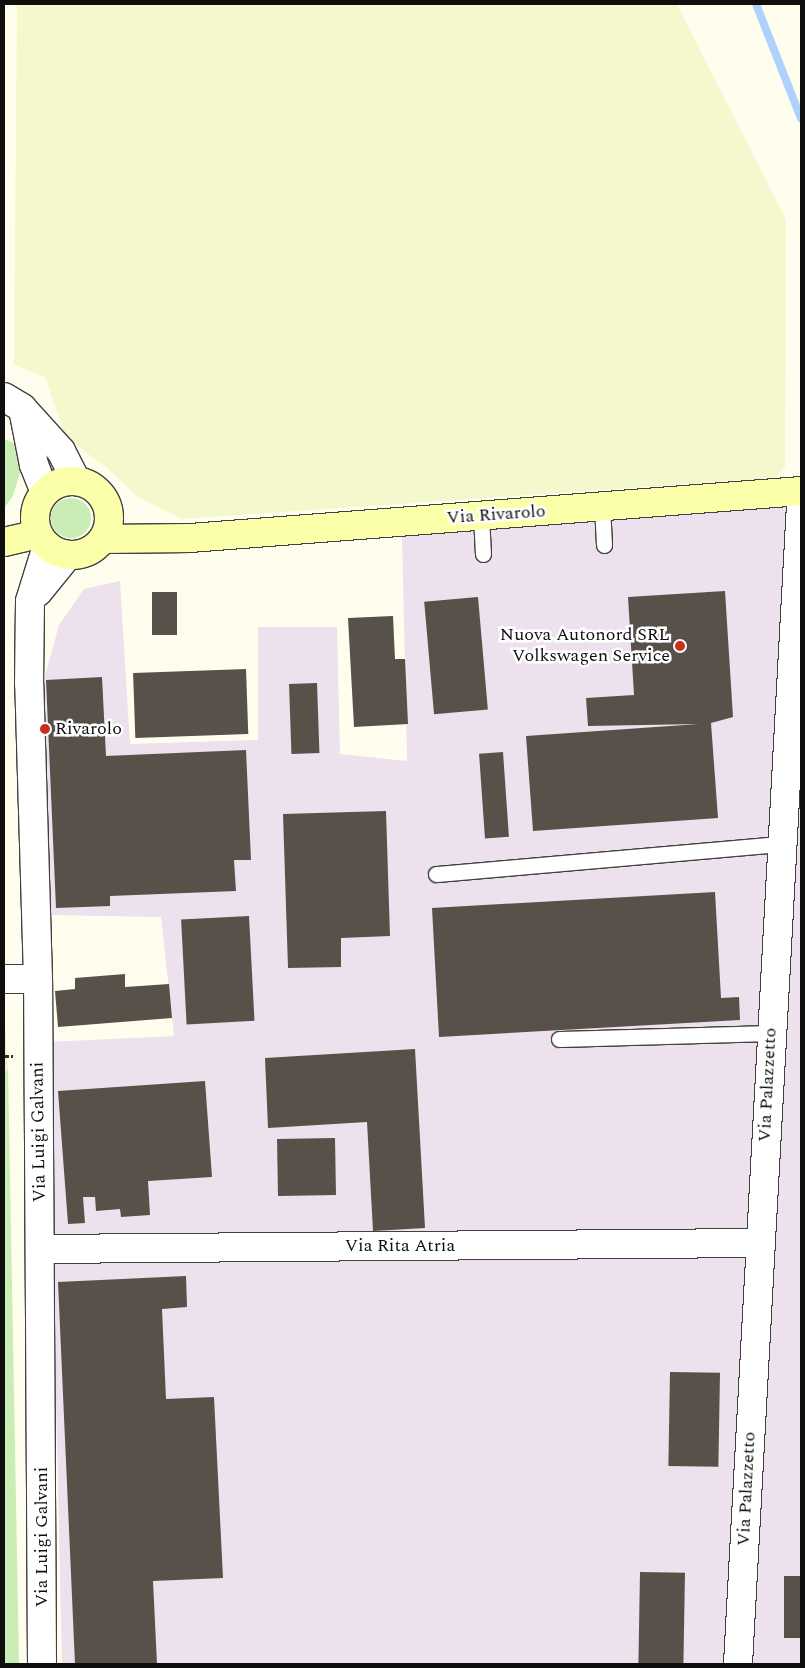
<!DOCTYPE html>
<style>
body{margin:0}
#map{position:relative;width:805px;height:1668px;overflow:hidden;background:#fffeee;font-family:Spectral,serif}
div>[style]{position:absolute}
.industrial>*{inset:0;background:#ede1ed}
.farmland>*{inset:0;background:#f4f8cc}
.green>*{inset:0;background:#c9edb4}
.round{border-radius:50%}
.plaza>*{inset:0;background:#f0eedc}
.stream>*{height:8px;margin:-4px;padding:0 4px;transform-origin:4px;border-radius:4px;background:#aed2fb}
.building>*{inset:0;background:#575149;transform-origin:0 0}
.path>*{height:3px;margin-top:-1.5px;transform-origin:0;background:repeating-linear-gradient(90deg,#303030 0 5px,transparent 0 7.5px)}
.roads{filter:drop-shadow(1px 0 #414141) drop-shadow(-1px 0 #414141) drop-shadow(0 1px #414141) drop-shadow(0 -1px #414141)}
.lane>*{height:15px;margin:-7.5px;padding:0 7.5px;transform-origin:7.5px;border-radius:7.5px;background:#fff}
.street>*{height:28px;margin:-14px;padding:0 14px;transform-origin:14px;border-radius:14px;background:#fff}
.secondary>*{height:28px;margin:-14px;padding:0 14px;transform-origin:14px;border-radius:14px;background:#fbffa9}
.secondary>.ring{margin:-14px;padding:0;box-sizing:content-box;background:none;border:28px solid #fbffa9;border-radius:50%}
.dots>*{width:14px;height:14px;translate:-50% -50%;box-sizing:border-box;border:2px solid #fff;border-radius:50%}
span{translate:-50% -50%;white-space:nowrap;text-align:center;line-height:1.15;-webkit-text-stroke:5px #fff;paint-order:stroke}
.street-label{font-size:18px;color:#0e0e0e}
.poi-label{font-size:18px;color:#0e0e0e}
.right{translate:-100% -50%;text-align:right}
.left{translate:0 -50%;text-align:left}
.frame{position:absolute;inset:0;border:5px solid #0e0e0e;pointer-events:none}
</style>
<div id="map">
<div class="industrial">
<i style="clip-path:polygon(801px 505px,801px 1664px,62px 1664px,48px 1042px,174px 1036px,161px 917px,45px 915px,39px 697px,59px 625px,84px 589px,120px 581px,130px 744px,258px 740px,258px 627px,337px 627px,340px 754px,407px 761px,402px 534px)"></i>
</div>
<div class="farmland">
<i style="clip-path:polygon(17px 4px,677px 4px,786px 220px,785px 468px,774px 478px,182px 519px,139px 498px,106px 467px,66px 438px,45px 377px,14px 365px)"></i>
</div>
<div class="green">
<i style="clip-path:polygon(4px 439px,19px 445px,22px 466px,13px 496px,4px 508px)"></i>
<i class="round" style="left:51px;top:498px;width:40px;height:40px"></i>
<i style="clip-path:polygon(8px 1070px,19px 1664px,4px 1664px,4px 1072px)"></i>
</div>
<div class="plaza">
<i style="clip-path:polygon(4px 1010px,8px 1070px,4px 1072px)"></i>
</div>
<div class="stream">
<i style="left:756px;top:4px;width:123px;rotate:68.5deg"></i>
</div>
<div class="building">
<i style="clip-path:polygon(725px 591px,733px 717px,711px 723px,718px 818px,533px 831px,526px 736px,699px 724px,588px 726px,586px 698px,634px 695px,628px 597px)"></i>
<i style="left:152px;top:592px;width:25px;height:43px"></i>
<i style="left:478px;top:597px;width:113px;height:54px;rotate:85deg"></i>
<i style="clip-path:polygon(393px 616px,395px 659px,405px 659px,408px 724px,354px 727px,348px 618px)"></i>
<i style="left:246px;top:669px;width:65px;height:113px;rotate:88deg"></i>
<i style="clip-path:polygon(102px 677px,106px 756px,246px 750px,251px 860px,234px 860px,236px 891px,110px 896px,110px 906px,56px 908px,46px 680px)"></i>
<i style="left:317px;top:683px;width:70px;height:28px;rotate:88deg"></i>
<i style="left:503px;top:752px;width:85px;height:24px;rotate:86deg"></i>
<i style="clip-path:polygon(386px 811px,390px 936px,341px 938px,341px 967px,288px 968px,283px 814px)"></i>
<i style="clip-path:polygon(715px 892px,721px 998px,739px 997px,740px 1020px,439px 1037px,432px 908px)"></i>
<i style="left:249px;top:916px;width:105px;height:68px;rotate:87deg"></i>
<i style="clip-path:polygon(125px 974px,125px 987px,169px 984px,172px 1018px,58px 1027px,55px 991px,75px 989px,75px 978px)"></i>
<i style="clip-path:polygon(415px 1049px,425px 1228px,373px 1231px,367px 1122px,268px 1128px,265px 1058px)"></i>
<i style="clip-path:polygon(205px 1081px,212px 1177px,148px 1181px,150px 1215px,121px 1217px,120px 1209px,96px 1211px,95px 1197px,83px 1197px,85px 1223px,68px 1224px,58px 1091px)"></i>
<i style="left:335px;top:1138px;width:57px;height:58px;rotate:89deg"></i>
<i style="clip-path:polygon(186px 1276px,187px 1307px,162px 1309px,166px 1399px,214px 1397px,223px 1578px,153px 1581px,157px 1664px,75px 1664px,58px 1282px)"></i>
<i style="left:670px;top:1372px;width:50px;height:94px;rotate:1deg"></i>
<i style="left:640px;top:1572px;width:45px;height:92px;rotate:1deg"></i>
<i style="left:801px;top:1576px;width:62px;height:17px;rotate:90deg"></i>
</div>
<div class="path">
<i style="left:4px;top:1056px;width:9px"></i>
</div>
<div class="roads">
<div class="lane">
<i style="left:602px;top:506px;width:39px;rotate:87deg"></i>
<i style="left:481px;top:516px;width:38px;rotate:87deg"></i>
<i style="left:436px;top:874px;width:346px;rotate:-5deg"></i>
<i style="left:559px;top:1039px;width:213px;rotate:-1.6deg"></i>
</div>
<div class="street">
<i style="left:4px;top:397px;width:21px;rotate:31deg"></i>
<i style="left:22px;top:408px;width:58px;rotate:47.8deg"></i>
<i style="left:61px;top:451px;width:34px;rotate:63deg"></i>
<i style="left:23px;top:409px;width:57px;rotate:78.9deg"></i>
<i style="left:34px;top:465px;width:29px;rotate:68deg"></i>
<i style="left:38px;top:592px;width:48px;rotate:-51deg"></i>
<i style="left:4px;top:979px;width:34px"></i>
<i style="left:41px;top:1249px;width:718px;rotate:-0.48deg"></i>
<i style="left:42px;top:1664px;width:685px;rotate:-90.33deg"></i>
<i style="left:38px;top:979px;width:295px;rotate:-91.7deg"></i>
<i style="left:29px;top:684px;width:83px;rotate:-89.3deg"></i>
<i style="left:30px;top:601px;width:58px;rotate:-72.8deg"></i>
<i style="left:738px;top:1664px;width:1160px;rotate:-86.89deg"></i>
</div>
<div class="secondary">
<i class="ring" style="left:35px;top:481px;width:46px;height:46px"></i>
<i style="left:103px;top:539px;width:87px;rotate:-0.7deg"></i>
<i style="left:190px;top:538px;width:613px;rotate:-4.4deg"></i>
<i style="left:4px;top:542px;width:35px;rotate:-13deg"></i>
</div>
</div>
<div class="dots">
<i style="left:680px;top:646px;background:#ca2d1a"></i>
<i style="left:45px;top:729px;background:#ca2d1a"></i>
</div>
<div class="street-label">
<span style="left:496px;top:515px;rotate:-4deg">Via Rivarolo</span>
<span style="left:768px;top:1085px;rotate:-87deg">Via Palazzetto</span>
<span style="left:39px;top:1132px;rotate:-91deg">Via Luigi Galvani</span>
<span style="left:400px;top:1246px">Via Rita Atria</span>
<span style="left:747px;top:1489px;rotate:-87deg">Via Palazzetto</span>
<span style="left:42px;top:1537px;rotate:-90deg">Via Luigi Galvani</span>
</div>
<div class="poi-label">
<span class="right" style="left:670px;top:646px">Nuova Autonord SRL<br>Volkswagen Service</span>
<span class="left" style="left:55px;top:729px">Rivarolo</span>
</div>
<div class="frame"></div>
</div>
